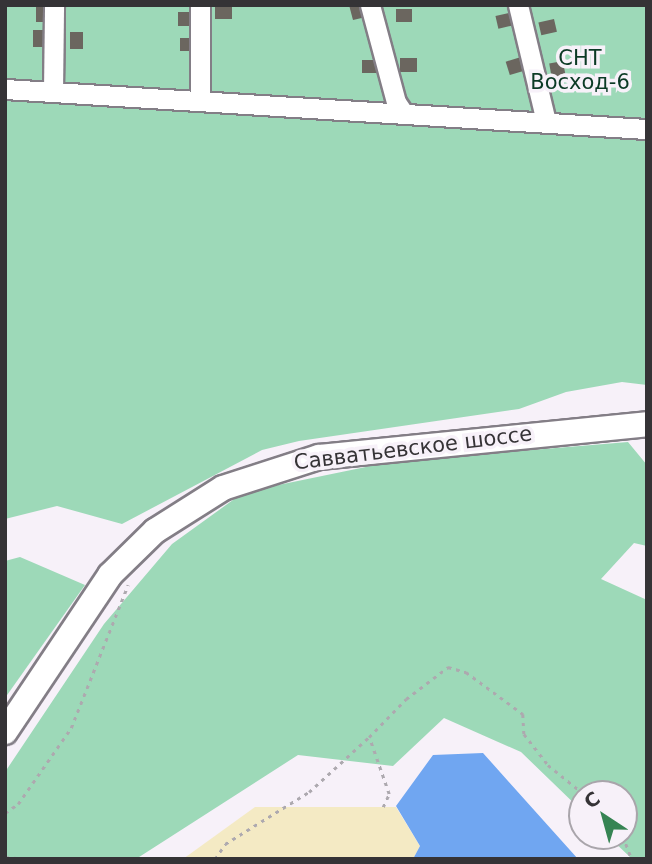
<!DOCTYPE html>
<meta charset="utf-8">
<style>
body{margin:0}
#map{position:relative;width:652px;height:864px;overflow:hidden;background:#f7f1f9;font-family:"DejaVu Sans",sans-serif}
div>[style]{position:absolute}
.green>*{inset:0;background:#9dd9b8}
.sand>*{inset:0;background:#f4eac4}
.water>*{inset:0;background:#70a6f1}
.building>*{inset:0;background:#6b665f;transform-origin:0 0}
.path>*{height:2.5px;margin-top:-1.25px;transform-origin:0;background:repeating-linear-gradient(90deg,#ada9af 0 3.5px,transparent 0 8.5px)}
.roads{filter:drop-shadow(2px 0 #837e86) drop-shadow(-2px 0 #837e86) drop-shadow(0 2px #837e86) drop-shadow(0 -2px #837e86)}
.minor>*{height:19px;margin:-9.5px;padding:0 9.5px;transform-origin:9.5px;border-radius:9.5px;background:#fff}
.major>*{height:24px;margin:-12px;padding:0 12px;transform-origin:12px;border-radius:12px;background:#fff}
span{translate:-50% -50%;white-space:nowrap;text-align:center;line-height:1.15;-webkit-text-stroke:7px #f7f1f9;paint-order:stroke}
.park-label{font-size:21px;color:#0b3a25}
.street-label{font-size:21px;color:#353336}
.frame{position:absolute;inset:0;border:7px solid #353336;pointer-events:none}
.north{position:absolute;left:568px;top:780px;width:70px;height:70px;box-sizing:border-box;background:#f7f1f9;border:2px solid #a9a5ab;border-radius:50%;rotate:324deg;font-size:19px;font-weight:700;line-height:28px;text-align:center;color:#353336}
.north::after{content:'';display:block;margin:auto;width:24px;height:32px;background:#368453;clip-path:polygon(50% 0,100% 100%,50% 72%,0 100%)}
</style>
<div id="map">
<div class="green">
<i style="clip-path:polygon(5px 5px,647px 5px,647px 385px,622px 382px,566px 392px,519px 409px,299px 441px,262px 450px,122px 524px,57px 506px,5px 519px)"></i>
<i style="clip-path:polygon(628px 442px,647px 465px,647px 546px,634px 543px,601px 579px,647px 600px,647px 859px,632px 859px,608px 836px,624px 836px,624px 794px,582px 794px,582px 811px,521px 752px,444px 718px,393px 766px,298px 755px,136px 859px,5px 859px,5px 772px,104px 624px,172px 544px,244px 492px,390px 462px)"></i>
<i style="clip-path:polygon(20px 557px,85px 585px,5px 698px,5px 561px)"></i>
</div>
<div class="sand">
<i style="clip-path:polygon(255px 807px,396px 807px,420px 846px,413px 859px,183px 859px)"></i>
</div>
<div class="water">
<i style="clip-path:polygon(483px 753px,578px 859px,413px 859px,420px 846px,396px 806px,433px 755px)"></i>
</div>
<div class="building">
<i style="left:36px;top:5px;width:13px;height:17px"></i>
<i style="clip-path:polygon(349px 5px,363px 5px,366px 17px,353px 20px)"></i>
<i style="left:215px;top:6px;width:17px;height:13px"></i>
<i style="left:396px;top:9px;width:16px;height:13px"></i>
<i style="left:178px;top:12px;width:17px;height:14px"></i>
<i style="left:513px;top:12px;width:13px;height:18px;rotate:77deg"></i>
<i style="left:554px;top:19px;width:13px;height:16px;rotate:77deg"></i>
<i style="left:33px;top:30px;width:13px;height:17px"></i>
<i style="left:70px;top:32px;width:13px;height:17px"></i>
<i style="left:180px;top:38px;width:17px;height:13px"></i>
<i style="left:521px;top:57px;width:14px;height:16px;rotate:73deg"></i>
<i style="left:400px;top:58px;width:17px;height:14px"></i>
<i style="left:362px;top:60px;width:17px;height:13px"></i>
<i style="left:563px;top:61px;width:17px;height:14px;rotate:80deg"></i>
</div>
<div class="path">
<i style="left:383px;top:807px;width:14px;rotate:-65deg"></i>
<i style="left:389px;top:794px;width:60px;rotate:-109.3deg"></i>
<i style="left:369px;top:737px;width:53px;rotate:-45.8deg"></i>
<i style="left:406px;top:699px;width:53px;rotate:-37.3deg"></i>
<i style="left:448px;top:667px;width:19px;rotate:16deg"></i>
<i style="left:466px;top:672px;width:71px;rotate:36.4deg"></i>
<i style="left:523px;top:714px;width:20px;rotate:87deg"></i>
<i style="left:524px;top:734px;width:39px;rotate:52deg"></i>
<i style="left:548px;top:765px;width:46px;rotate:38.9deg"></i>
<i style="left:5px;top:813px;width:16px;rotate:-35deg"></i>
<i style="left:18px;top:804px;width:93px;rotate:-55.1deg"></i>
<i style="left:71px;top:728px;width:154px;rotate:-68.3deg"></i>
<i style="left:623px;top:836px;width:25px;rotate:69deg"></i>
<i style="left:5px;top:857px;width:21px;rotate:5deg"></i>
<i style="left:215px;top:859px;width:18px;rotate:-56deg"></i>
<i style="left:225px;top:844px;width:99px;rotate:-31.8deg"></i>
<i style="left:309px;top:792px;width:81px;rotate:-42.5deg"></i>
</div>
<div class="roads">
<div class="minor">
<i style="left:370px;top:5px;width:100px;rotate:75deg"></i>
<i style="left:396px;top:102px;width:14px;rotate:56deg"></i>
<i style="left:518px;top:5px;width:120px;rotate:76.5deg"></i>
<i style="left:5px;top:89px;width:643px;rotate:3.57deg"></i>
<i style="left:53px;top:92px;width:87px;rotate:-89.3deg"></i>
<i style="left:200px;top:101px;width:96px;rotate:-90deg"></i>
</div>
<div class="major">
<i style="left:5px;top:732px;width:189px;rotate:-56.2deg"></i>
<i style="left:110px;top:575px;width:63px;rotate:-44.4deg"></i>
<i style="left:155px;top:531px;width:80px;rotate:-32.3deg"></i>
<i style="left:223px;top:488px;width:101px;rotate:-17.9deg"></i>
<i style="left:319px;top:457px;width:330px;rotate:-5.7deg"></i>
</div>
</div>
<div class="park-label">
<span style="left:580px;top:70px">СНТ<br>Восход-6</span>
</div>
<div class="street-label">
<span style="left:413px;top:448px;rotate:-7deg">Савватьевское шоссе</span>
</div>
<div class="frame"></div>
<div class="north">С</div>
</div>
